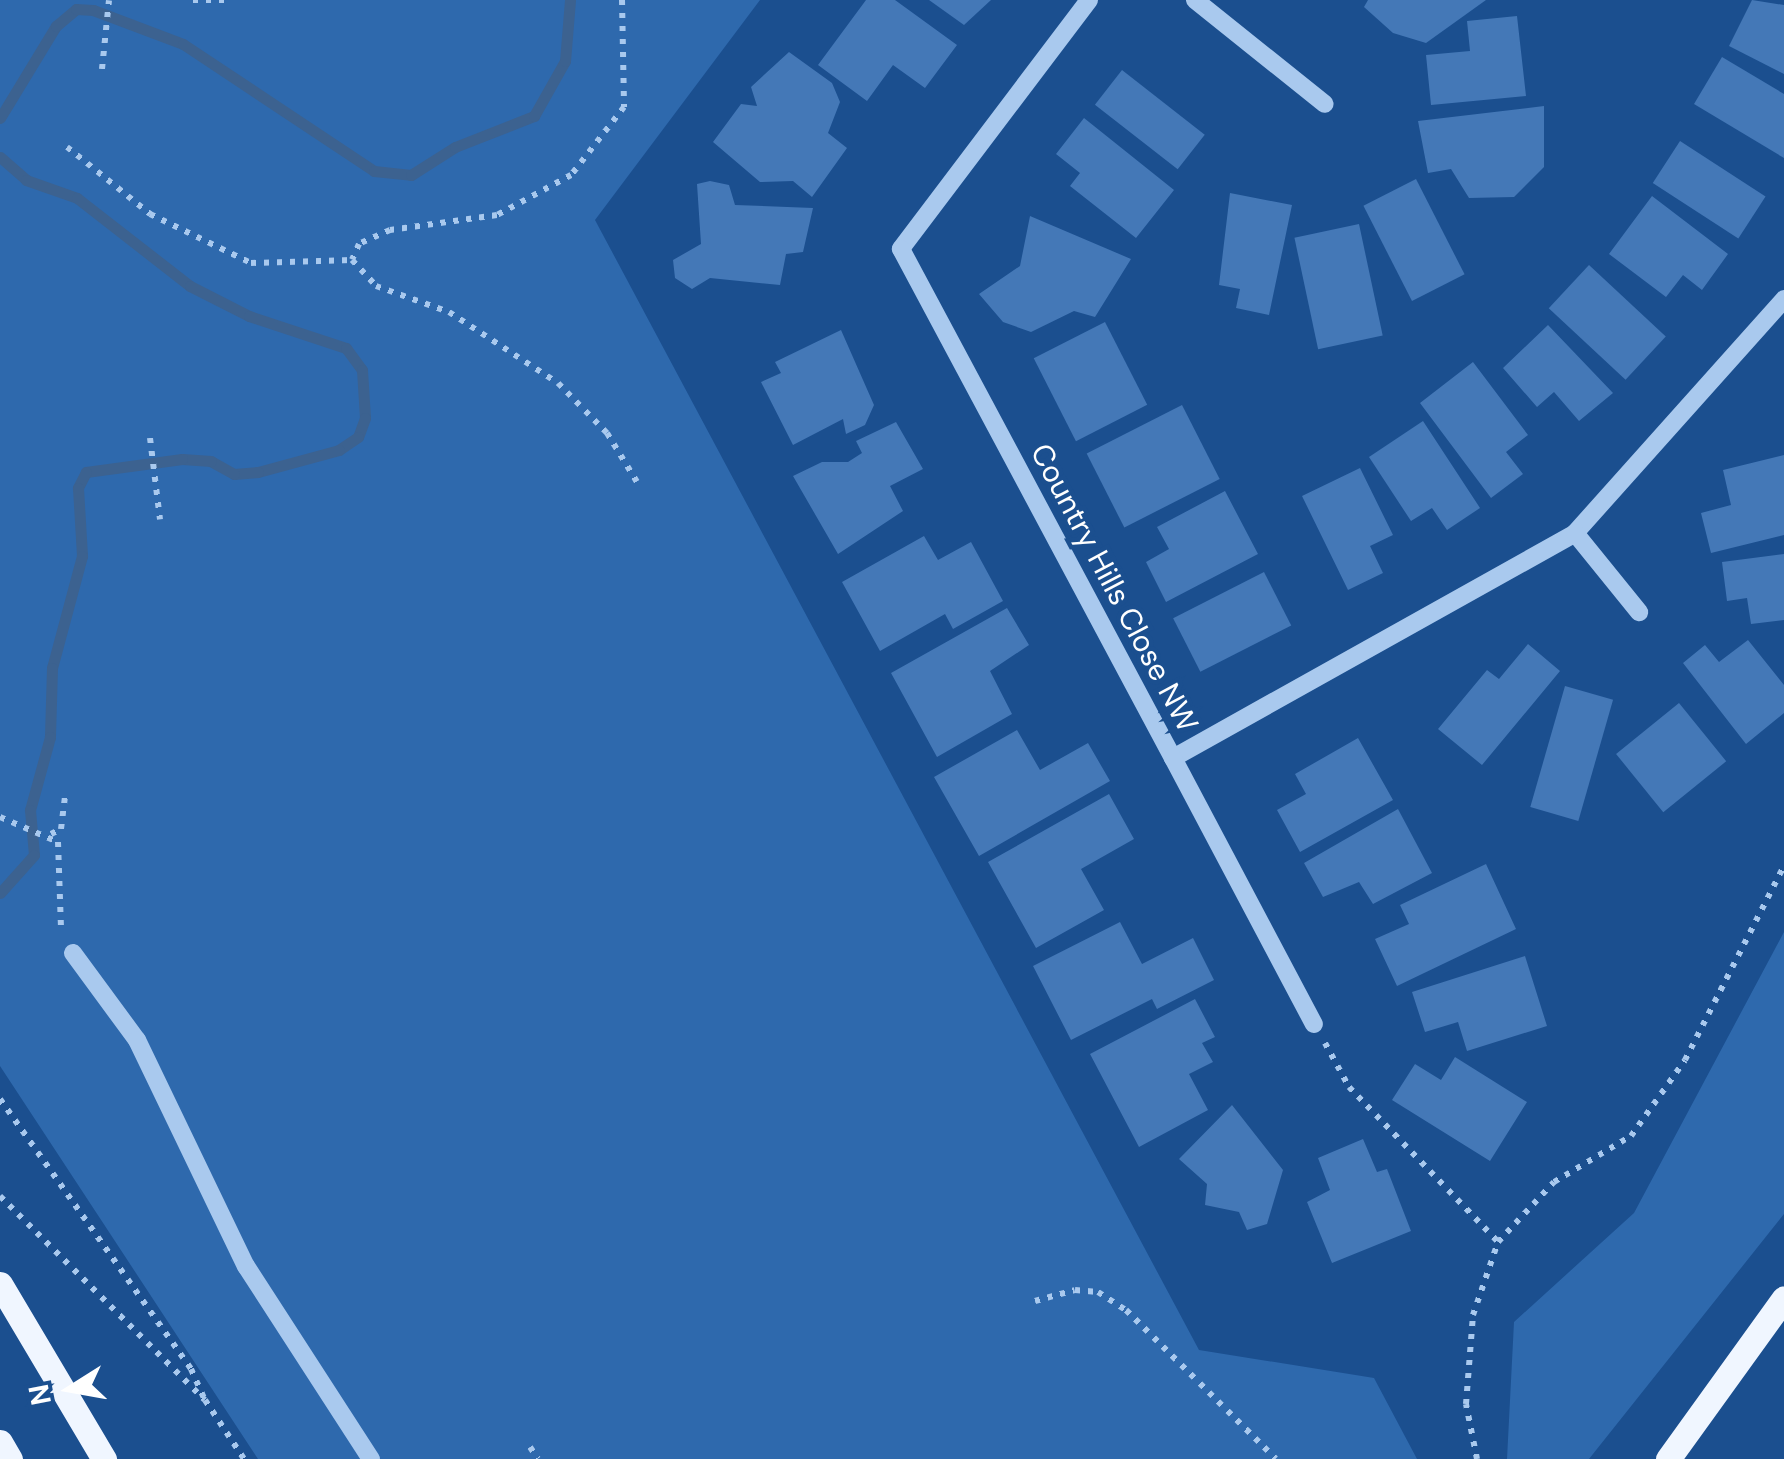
<!DOCTYPE html>
<style>
body{margin:0}
#map{position:relative;width:1784px;height:1459px;overflow:hidden;background:#1b4f8f;font-family:"DM Sans",sans-serif}
div>[style]{position:absolute}
.green>*{inset:0;background:#2e69ad}
.stream>*{height:11px;margin:-5.5px;padding:0 5.5px;transform-origin:5.5px;border-radius:5.5px;background:#3c6290}
.building>*{inset:0;background:#4478b7;transform-origin:0 0}
.path>*{height:6px;margin-top:-3px;transform-origin:0;background:repeating-linear-gradient(90deg,#a9c9ee 0 5px,transparent 0 13px)}
.minor>*{height:18px;margin:-9px;padding:0 9px;transform-origin:9px;border-radius:9px;background:#a9c9ee}
.major>*{height:25px;margin:-12.5px;padding:0 12.5px;transform-origin:12.5px;border-radius:12.5px;background:#f0f6ff}
span{translate:-50% -50%;white-space:nowrap;text-align:center;line-height:1.15;-webkit-text-stroke:9px #1b4f8f;paint-order:stroke}
.street-label{font-size:30px;color:#fff}
.north{position:absolute;left:20px;top:1339px;width:100px;height:100px;-webkit-text-stroke:8px #1b4f8f;paint-order:stroke;rotate:259deg;font-size:28px;font-weight:700;line-height:40px;text-align:center;color:#fff}
.north::after{content:'';display:block;margin:auto;width:35px;height:45px;background:#fff;clip-path:polygon(50% 0,100% 100%,50% 72%,0 100%)}
</style>
<div id="map">
<div class="green">
<i style="clip-path:polygon(0 0,760px 0,595px 220px,1199px 1350px,1374px 1378px,1417px 1459px,258px 1459px,0 1066px)"></i>
<i style="clip-path:polygon(1784px 932px,1784px 1214px,1589px 1459px,1507px 1459px,1514px 1322px,1634px 1213px)"></i>
</div>
<div class="stream">
<i style="left:0;top:118px;width:108px;rotate:-58.7deg"></i>
<i style="left:56px;top:26px;width:26px;rotate:-40deg"></i>
<i style="left:76px;top:9px;width:17px;rotate:3deg"></i>
<i style="left:93px;top:10px;width:96px;rotate:20.7deg"></i>
<i style="left:183px;top:44px;width:229px;rotate:33.6deg"></i>
<i style="left:374px;top:171px;width:37px;rotate:6deg"></i>
<i style="left:411px;top:175px;width:52px;rotate:-32.5deg"></i>
<i style="left:455px;top:147px;width:85px;rotate:-21.4deg"></i>
<i style="left:534px;top:116px;width:63px;rotate:-60.6deg"></i>
<i style="left:565px;top:61px;width:61px;rotate:-85.3deg"></i>
<i style="left:0;top:157px;width:35px;rotate:41deg"></i>
<i style="left:26px;top:180px;width:54px;rotate:19.4deg"></i>
<i style="left:77px;top:198px;width:143px;rotate:37.9deg"></i>
<i style="left:190px;top:286px;width:66px;rotate:27deg"></i>
<i style="left:249px;top:316px;width:102px;rotate:18.3deg"></i>
<i style="left:346px;top:348px;width:27px;rotate:54deg"></i>
<i style="left:362px;top:370px;width:48px;rotate:86.4deg"></i>
<i style="left:365px;top:418px;width:20px;rotate:110deg"></i>
<i style="left:358px;top:437px;width:23px;rotate:146deg"></i>
<i style="left:339px;top:450px;width:84px;rotate:164.8deg"></i>
<i style="left:258px;top:472px;width:24px;rotate:175deg"></i>
<i style="left:234px;top:474px;width:26px;rotate:-151deg"></i>
<i style="left:211px;top:461px;width:29px;rotate:-176deg"></i>
<i style="left:182px;top:459px;width:97px;rotate:172.3deg"></i>
<i style="left:86px;top:472px;width:18px;rotate:117deg"></i>
<i style="left:78px;top:488px;width:68px;rotate:86.6deg"></i>
<i style="left:82px;top:556px;width:116px;rotate:105deg"></i>
<i style="left:52px;top:668px;width:69px;rotate:91.7deg"></i>
<i style="left:50px;top:737px;width:76px;rotate:105.3deg"></i>
<i style="left:30px;top:810px;width:45px;rotate:84.9deg"></i>
<i style="left:34px;top:855px;width:51px;rotate:131.8deg"></i>
</div>
<div class="building">
<i style="clip-path:polygon(866px 0,895px 0,957px 45px,925px 88px,893px 65px,867px 101px,818px 65px)"></i>
<i style="clip-path:polygon(929px 0,991px 0,964px 25px)"></i>
<i style="clip-path:polygon(1368px 0,1486px 0,1426px 43px,1393px 33px,1364px 7px)"></i>
<i style="clip-path:polygon(1752px 0,1784px 5px,1784px 74px,1729px 46px)"></i>
<i style="clip-path:polygon(1517px 16px,1526px 96px,1431px 105px,1426px 55px,1470px 51px,1467px 21px)"></i>
<i style="clip-path:polygon(789px 52px,832px 83px,840px 102px,828px 133px,847px 148px,812px 197px,793px 181px,760px 182px,713px 142px,741px 104px,757px 106px,751px 87px)"></i>
<i style="clip-path:polygon(1722px 57px,1784px 94px,1784px 158px,1694px 104px)"></i>
<i style="left:1122px;top:70px;width:105px;height:44px;rotate:38deg"></i>
<i style="clip-path:polygon(1544px 106px,1544px 167px,1514px 197px,1469px 198px,1451px 169px,1428px 173px,1418px 121px)"></i>
<i style="clip-path:polygon(1084px 118px,1174px 190px,1136px 238px,1070px 186px,1080px 173px,1056px 154px)"></i>
<i style="left:1680px;top:141px;width:102px;height:50px;rotate:33deg"></i>
<i style="left:1416px;top:179px;width:107px;height:59px;rotate:63deg"></i>
<i style="clip-path:polygon(710px 181px,729px 185px,735px 205px,813px 208px,803px 252px,786px 254px,780px 285px,710px 278px,692px 289px,675px 278px,673px 260px,701px 244px,697px 184px)"></i>
<i style="clip-path:polygon(1230px 193px,1292px 205px,1269px 315px,1236px 308px,1240px 289px,1219px 285px)"></i>
<i style="clip-path:polygon(1652px 196px,1728px 254px,1702px 290px,1683px 275px,1666px 297px,1609px 254px)"></i>
<i style="clip-path:polygon(1030px 216px,1131px 259px,1095px 317px,1074px 311px,1031px 332px,1003px 322px,979px 294px,1020px 266px)"></i>
<i style="left:1359px;top:224px;width:114px;height:66px;rotate:78deg"></i>
<i style="left:1589px;top:265px;width:105px;height:59px;rotate:43deg"></i>
<i style="left:1105px;top:322px;width:93px;height:80px;rotate:63deg"></i>
<i style="clip-path:polygon(1548px 325px,1613px 393px,1579px 421px,1554px 392px,1537px 407px,1503px 368px)"></i>
<i style="clip-path:polygon(841px 330px,874px 405px,865px 425px,846px 434px,843px 419px,793px 445px,761px 382px,781px 373px,775px 362px)"></i>
<i style="clip-path:polygon(1473px 362px,1528px 435px,1506px 452px,1523px 474px,1491px 498px,1420px 403px)"></i>
<i style="left:1182px;top:405px;width:83px;height:107px;rotate:63deg"></i>
<i style="clip-path:polygon(1423px 421px,1480px 508px,1447px 530px,1432px 508px,1411px 521px,1369px 457px)"></i>
<i style="clip-path:polygon(896px 422px,923px 469px,890px 486px,903px 511px,838px 554px,793px 476px,822px 462px,848px 462px,862px 453px,856px 441px)"></i>
<i style="clip-path:polygon(1784px 455px,1784px 535px,1711px 553px,1701px 513px,1731px 505px,1723px 470px)"></i>
<i style="clip-path:polygon(1360px 468px,1393px 535px,1370px 546px,1383px 573px,1348px 590px,1302px 496px)"></i>
<i style="clip-path:polygon(1225px 491px,1258px 554px,1166px 602px,1146px 562px,1169px 549px,1157px 527px)"></i>
<i style="clip-path:polygon(924px 536px,938px 560px,971px 542px,1003px 601px,953px 629px,945px 614px,880px 651px,842px 582px)"></i>
<i style="clip-path:polygon(1784px 554px,1784px 620px,1751px 624px,1747px 598px,1727px 601px,1722px 562px)"></i>
<i style="left:1264px;top:572px;width:60px;height:102px;rotate:63deg"></i>
<i style="clip-path:polygon(1007px 608px,1029px 645px,990px 671px,1012px 714px,937px 757px,891px 673px)"></i>
<i style="clip-path:polygon(1748px 640px,1784px 685px,1784px 713px,1746px 744px,1683px 663px,1705px 645px,1719px 662px)"></i>
<i style="clip-path:polygon(1528px 644px,1560px 671px,1482px 765px,1438px 729px,1487px 670px,1499px 679px)"></i>
<i style="left:1565px;top:686px;width:50px;height:126px;rotate:16deg"></i>
<i style="left:1679px;top:703px;width:75px;height:81px;rotate:51deg"></i>
<i style="clip-path:polygon(1017px 730px,1040px 770px,1088px 743px,1110px 781px,979px 856px,934px 777px)"></i>
<i style="clip-path:polygon(1358px 738px,1393px 800px,1300px 852px,1277px 810px,1306px 794px,1295px 774px)"></i>
<i style="clip-path:polygon(1109px 794px,1134px 839px,1081px 869px,1104px 910px,1036px 948px,988px 862px)"></i>
<i style="clip-path:polygon(1398px 809px,1432px 873px,1373px 904px,1359px 882px,1323px 897px,1304px 863px)"></i>
<i style="clip-path:polygon(1486px 864px,1516px 929px,1397px 986px,1375px 939px,1409px 924px,1400px 905px)"></i>
<i style="clip-path:polygon(1120px 922px,1142px 964px,1193px 938px,1214px 980px,1157px 1009px,1152px 999px,1071px 1040px,1033px 966px)"></i>
<i style="clip-path:polygon(1525px 956px,1547px 1026px,1467px 1051px,1458px 1022px,1425px 1032px,1412px 992px)"></i>
<i style="clip-path:polygon(1195px 999px,1215px 1037px,1202px 1043px,1213px 1062px,1189px 1074px,1208px 1110px,1139px 1147px,1090px 1054px)"></i>
<i style="clip-path:polygon(1455px 1057px,1527px 1102px,1490px 1161px,1392px 1100px,1415px 1064px,1441px 1080px)"></i>
<i style="clip-path:polygon(1232px 1105px,1283px 1170px,1267px 1224px,1247px 1230px,1239px 1212px,1205px 1205px,1207px 1184px,1179px 1159px)"></i>
<i style="clip-path:polygon(1363px 1139px,1377px 1172px,1387px 1169px,1411px 1231px,1332px 1263px,1307px 1202px,1330px 1190px,1318px 1158px)"></i>
</div>
<div class="path">
<i style="left:193px;top:0;width:39px"></i>
<i style="left:622px;top:0;width:107px;rotate:88.9deg"></i>
<i style="left:624px;top:107px;width:86px;rotate:127.9deg"></i>
<i style="left:571px;top:175px;width:84px;rotate:151.6deg"></i>
<i style="left:497px;top:215px;width:108px;rotate:172deg"></i>
<i style="left:390px;top:230px;width:34px;rotate:156deg"></i>
<i style="left:359px;top:244px;width:17px;rotate:114deg"></i>
<i style="left:352px;top:260px;width:35px;rotate:47deg"></i>
<i style="left:376px;top:286px;width:77px;rotate:19.6deg"></i>
<i style="left:449px;top:312px;width:130px;rotate:33.1deg"></i>
<i style="left:558px;top:383px;width:70px;rotate:45.6deg"></i>
<i style="left:607px;top:433px;width:57px;rotate:58.5deg"></i>
<i style="left:102px;top:69px;width:69px;rotate:-84.2deg"></i>
<i style="left:67px;top:147px;width:107px;rotate:38.9deg"></i>
<i style="left:150px;top:214px;width:112px;rotate:25.9deg"></i>
<i style="left:251px;top:263px;width:101px;rotate:-1.7deg"></i>
<i style="left:150px;top:438px;width:82px;rotate:83deg"></i>
<i style="left:0;top:817px;width:63px;rotate:23.3deg"></i>
<i style="left:58px;top:842px;width:87px;rotate:88deg"></i>
<i style="left:51px;top:834px;width:11px;rotate:-27deg"></i>
<i style="left:61px;top:829px;width:33px;rotate:-83deg"></i>
<i style="left:1325px;top:1043px;width:50px;rotate:61.4deg"></i>
<i style="left:1349px;top:1087px;width:215px;rotate:46.1deg"></i>
<i style="left:1498px;top:1242px;width:82px;rotate:-47deg"></i>
<i style="left:1554px;top:1182px;width:90px;rotate:-30.9deg"></i>
<i style="left:1631px;top:1136px;width:93px;rotate:-54.6deg"></i>
<i style="left:1685px;top:1060px;width:218px;rotate:-63deg"></i>
<i style="left:0;top:1099px;width:331px;rotate:54.7deg"></i>
<i style="left:191px;top:1369px;width:34px;rotate:66deg"></i>
<i style="left:0;top:1196px;width:289px;rotate:44.9deg"></i>
<i style="left:205px;top:1400px;width:71px;rotate:56.5deg"></i>
<i style="left:1035px;top:1301px;width:41px;rotate:-15.4deg"></i>
<i style="left:1075px;top:1290px;width:23px;rotate:5deg"></i>
<i style="left:1098px;top:1292px;width:33px;rotate:33deg"></i>
<i style="left:1126px;top:1310px;width:211px;rotate:44.8deg"></i>
<i style="left:530px;top:1447px;width:14px;rotate:56deg"></i>
<i style="left:1477px;top:1459px;width:56px;rotate:-101.3deg"></i>
<i style="left:1466px;top:1404px;width:89px;rotate:-85.5deg"></i>
<i style="left:1473px;top:1315px;width:77px;rotate:-71.1deg"></i>
</div>
<div class="minor">
<i style="left:1089px;top:0;width:312px;rotate:127.1deg"></i>
<i style="left:901px;top:249px;width:577px;rotate:61.88deg"></i>
<i style="left:1173px;top:758px;width:461px;rotate:-29.2deg"></i>
<i style="left:1575px;top:533px;width:314px;rotate:-48.2deg"></i>
<i style="left:1195px;top:0;width:166px;rotate:38.7deg"></i>
<i style="left:1575px;top:533px;width:102px;rotate:51deg"></i>
<i style="left:1173px;top:758px;width:301px;rotate:62.1deg"></i>
<i style="left:73px;top:953px;width:108px;rotate:53.7deg"></i>
<i style="left:137px;top:1040px;width:251px;rotate:64.3deg"></i>
<i style="left:246px;top:1266px;width:230px;rotate:57.1deg"></i>
</div>
<div class="major">
<i style="left:0;top:1284px;width:204px;rotate:59.3deg"></i>
<i style="left:0;top:1442px;width:20px;rotate:60deg"></i>
<i style="left:1668px;top:1459px;width:198px;rotate:-54.2deg"></i>
</div>
<div class="street-label">
<span style="left:1114px;top:588px;rotate:62deg">Country Hills Close NW</span>
</div>
<div class="north">N</div>
</div>
